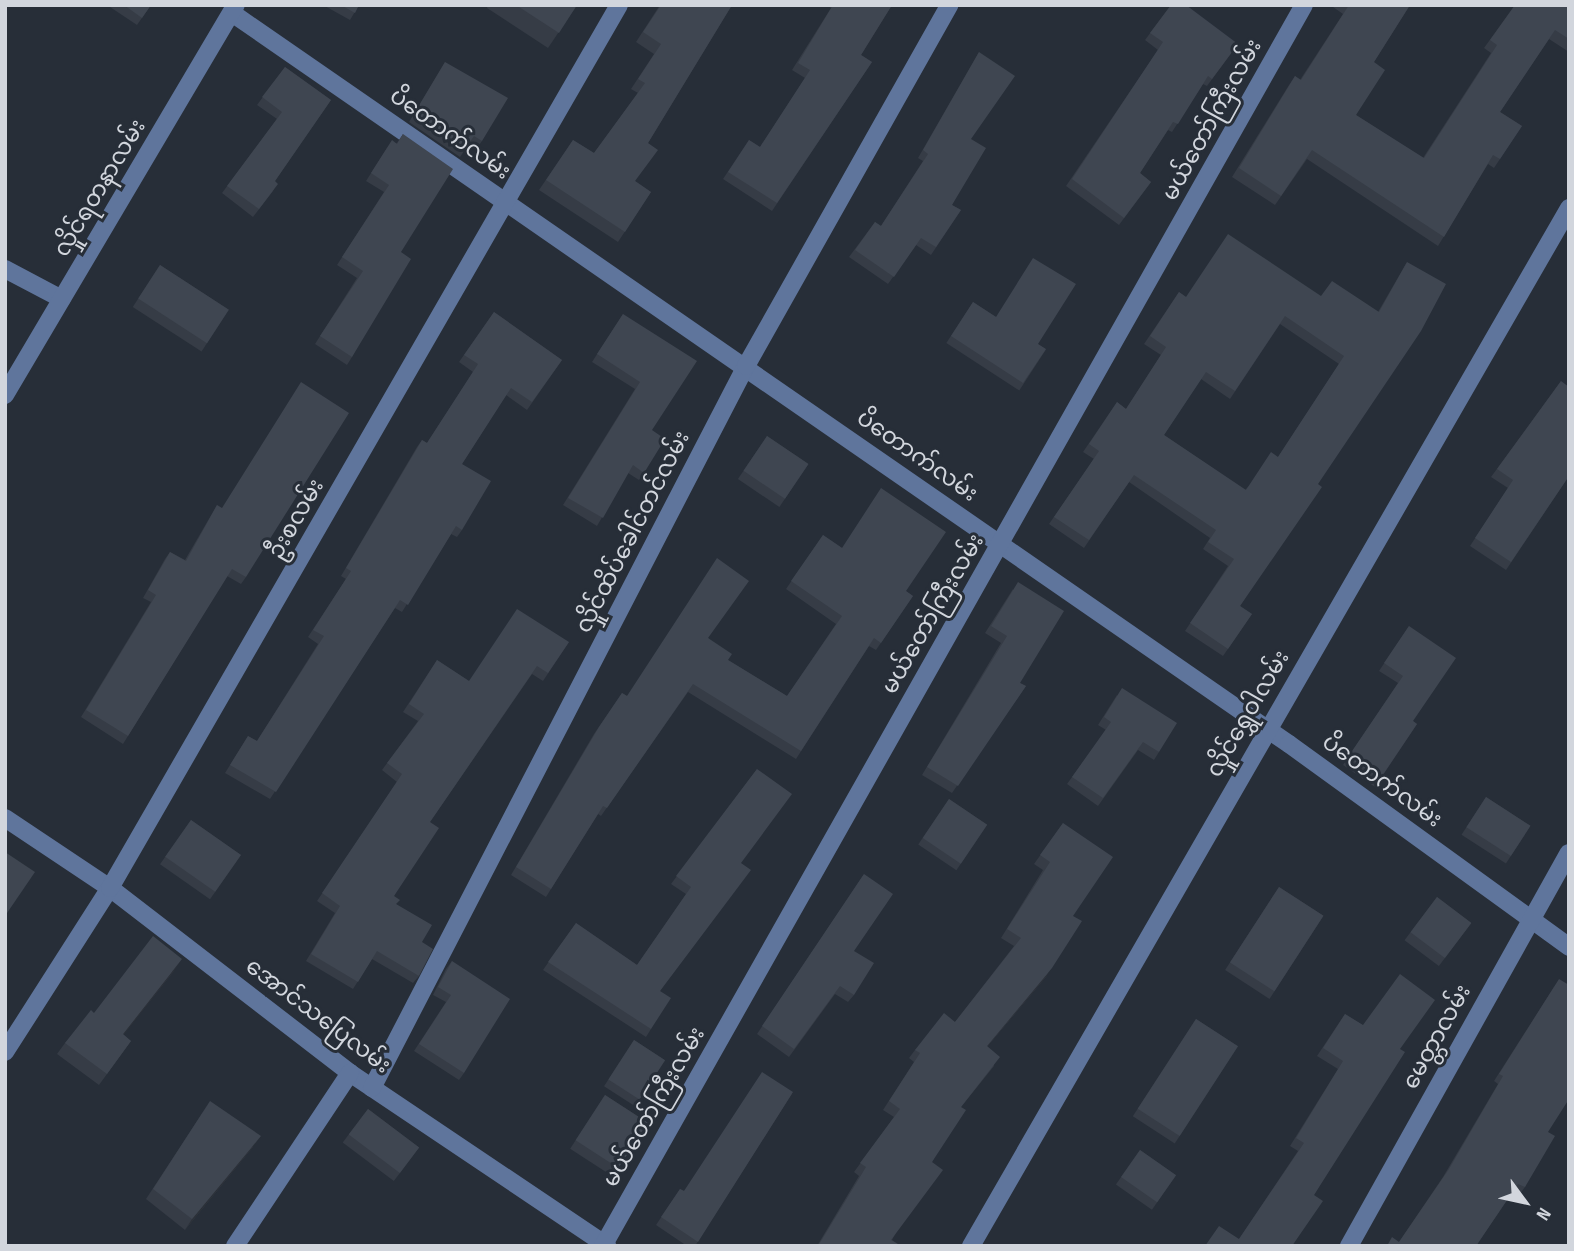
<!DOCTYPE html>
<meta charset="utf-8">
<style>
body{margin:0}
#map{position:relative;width:1574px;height:1251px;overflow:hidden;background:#272e38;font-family:"Sofia Sans Condensed","Noto Sans Myanmar",sans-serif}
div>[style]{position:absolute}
.minor>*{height:18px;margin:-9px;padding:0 9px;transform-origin:9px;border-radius:9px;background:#5f759c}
.wall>*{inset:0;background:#363c46;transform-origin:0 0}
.shaded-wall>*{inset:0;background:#2c3139}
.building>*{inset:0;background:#3f4651;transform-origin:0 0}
span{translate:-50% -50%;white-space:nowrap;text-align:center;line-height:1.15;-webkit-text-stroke:6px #272e38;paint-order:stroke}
.street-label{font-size:23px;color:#d2d6dd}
.frame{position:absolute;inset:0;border:7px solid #d2d6dd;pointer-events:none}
.north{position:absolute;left:1490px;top:1167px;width:70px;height:70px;-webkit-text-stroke:5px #272e38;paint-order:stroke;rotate:123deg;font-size:19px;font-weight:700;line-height:28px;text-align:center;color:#d2d6dd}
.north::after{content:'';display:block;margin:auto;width:24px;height:32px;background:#d2d6dd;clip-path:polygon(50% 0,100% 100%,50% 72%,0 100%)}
</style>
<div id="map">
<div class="minor">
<i style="left:232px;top:13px;width:1285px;rotate:34.67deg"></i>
<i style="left:1289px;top:744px;width:346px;rotate:35.9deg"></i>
<i style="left:5px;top:269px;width:64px;rotate:27.8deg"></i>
<i style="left:5px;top:395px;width:453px;rotate:-59.4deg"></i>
<i style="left:5px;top:818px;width:126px;rotate:33.7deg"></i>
<i style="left:110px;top:888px;width:303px;rotate:37.6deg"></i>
<i style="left:350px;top:1073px;width:310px;rotate:33.9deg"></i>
<i style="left:5px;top:1052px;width:195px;rotate:-57.4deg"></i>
<i style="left:110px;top:888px;width:1019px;rotate:-60.04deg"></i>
<i style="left:372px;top:1088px;width:813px;rotate:-62.62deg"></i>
<i style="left:746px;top:366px;width:414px;rotate:-60.6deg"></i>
<i style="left:235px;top:1246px;width:208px;rotate:-56.4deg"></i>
<i style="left:603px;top:1246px;width:1425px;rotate:-60.54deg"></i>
<i style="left:971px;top:1246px;width:1198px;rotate:-60.05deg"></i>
<i style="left:1349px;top:1246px;width:450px;rotate:-60.8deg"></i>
</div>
<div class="wall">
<i style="clip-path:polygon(107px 5px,151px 5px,137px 25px)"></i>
<i style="clip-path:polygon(323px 5px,359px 5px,350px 20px)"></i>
<i style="clip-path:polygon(488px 5px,577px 5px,548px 48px,487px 8px)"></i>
<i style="clip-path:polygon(660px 5px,732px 5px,648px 143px,635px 181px,651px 192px,618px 242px,539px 190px,573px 140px,594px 153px,638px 93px,631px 89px,654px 54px,636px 42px)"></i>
<i style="clip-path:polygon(827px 5px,892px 5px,861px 55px,872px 62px,772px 211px,723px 179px,749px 140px,760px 147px,805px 78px,792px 70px,831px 8px)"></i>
<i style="clip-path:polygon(1171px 5px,1238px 44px,1207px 86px,1203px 84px,1172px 132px,1168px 130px,1140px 173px,1151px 182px,1119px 225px,1066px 186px,1158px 50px,1145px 40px)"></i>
<i style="clip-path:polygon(1334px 5px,1410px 5px,1374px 62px,1356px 115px,1423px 158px,1491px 53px,1484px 48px,1515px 5px,1569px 5px,1569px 52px,1549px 39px,1500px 112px,1522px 126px,1494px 168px,1488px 164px,1438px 246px,1307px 159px,1275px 205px,1232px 177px,1289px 85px,1295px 76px,1300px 80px,1343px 14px,1333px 7px)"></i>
<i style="clip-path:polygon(979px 52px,971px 139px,952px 205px,961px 210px,931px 255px,916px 245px,888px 284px,849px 257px,875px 222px,881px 226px,923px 161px,918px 158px)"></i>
<i style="clip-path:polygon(445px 62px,482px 141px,477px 148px,469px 144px,460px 157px,409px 122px)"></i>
<i style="clip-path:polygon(285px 67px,331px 100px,275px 181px,273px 191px,253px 217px,222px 193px,277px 119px,257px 105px)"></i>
<i style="clip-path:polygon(403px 134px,401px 252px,352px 357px,347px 365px,315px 344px,357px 278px,337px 265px,384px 192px,366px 181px,387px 148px,397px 143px)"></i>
<i style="clip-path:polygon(evenodd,1407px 262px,1318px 484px,1240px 606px,1252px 614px,1223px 656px,1185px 631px,1228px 566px,1203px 549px,1210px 538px,1129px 482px,1084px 548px,1049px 524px,1094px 459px,1083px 452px,1117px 402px,1126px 409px,1161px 355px,1144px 344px,1179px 292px,1186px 297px,1321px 296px,1378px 312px,1407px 262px,1280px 324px,1339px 364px,1278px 457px,1245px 490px,1164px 435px,1201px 379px,1230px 399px,1280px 324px)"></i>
<i style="left:160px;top:265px;width:82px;height:50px;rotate:33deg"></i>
<i style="left:973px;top:302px;width:87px;height:49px;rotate:33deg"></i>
<i style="clip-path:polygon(494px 312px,562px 360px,527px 410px,506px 395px,462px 464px,462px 530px,457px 537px,451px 534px,402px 612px,395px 608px,270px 799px,225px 773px,248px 736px,257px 741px,318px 644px,308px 637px,346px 579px,341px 576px,417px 447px,422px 440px,427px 443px,473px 372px,459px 362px)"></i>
<i style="clip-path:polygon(623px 314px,652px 430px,644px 473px,639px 480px,628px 473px,597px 526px,563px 505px,635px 389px,592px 362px)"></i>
<i style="clip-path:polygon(1561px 381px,1569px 476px,1506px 570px,1470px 546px,1508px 488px,1491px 477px)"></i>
<i style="left:767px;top:436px;width:50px;height:52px;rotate:34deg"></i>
<i style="clip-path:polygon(217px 505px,246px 577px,241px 584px,227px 576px,123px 744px,81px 717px,151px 602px,143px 598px,165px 559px,170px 552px,185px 560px)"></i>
<i style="clip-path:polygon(823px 535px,913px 596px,876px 650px,869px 646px,796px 759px,688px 692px,601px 816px,598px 814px,546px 897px,511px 875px,594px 734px,622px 693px,627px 696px,708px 638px,728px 660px,787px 696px,836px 624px,786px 589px)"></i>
<i style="clip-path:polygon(1013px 589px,1020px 683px,1026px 686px,952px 793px,922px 775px,1001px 643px,985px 633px)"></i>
<i style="clip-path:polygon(1409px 626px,1413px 721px,1417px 724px,1375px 787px,1343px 765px,1398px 683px,1379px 671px)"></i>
<i style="clip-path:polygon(569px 642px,543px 681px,532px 674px,430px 822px,394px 896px,396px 904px,422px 942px,419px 976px,413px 983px,372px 959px,353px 989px,306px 961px,335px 913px,317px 901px,397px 782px,382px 770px,418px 721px,403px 712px,437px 660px,469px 681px)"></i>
<i style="clip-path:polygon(1117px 695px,1159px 752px,1154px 760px,1138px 750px,1098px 806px,1067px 784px,1106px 730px,1098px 725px)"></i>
<i style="clip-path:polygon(757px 769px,741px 863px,660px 991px,651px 1029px,646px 1037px,543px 970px,576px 923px,637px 965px,686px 894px,671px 884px)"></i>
<i style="left:1486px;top:797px;width:53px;height:45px;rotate:33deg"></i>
<i style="left:949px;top:799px;width:46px;height:55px;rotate:34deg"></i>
<i style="left:191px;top:820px;width:61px;height:54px;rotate:35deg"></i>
<i style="clip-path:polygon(1063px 823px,1073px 916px,1046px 977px,987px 1047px,994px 1066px,961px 1107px,932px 1162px,892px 1240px,901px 1246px,817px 1246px,859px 1176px,854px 1172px,894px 1117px,883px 1110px,914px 1062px,909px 1058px,915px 1050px,955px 1022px,1014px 946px,1001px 938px,1043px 870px,1034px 864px)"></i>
<i style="clip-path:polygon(864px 874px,854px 951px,854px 995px,848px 1002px,835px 994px,789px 1057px,757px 1034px)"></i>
<i style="left:1279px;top:887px;width:53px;height:99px;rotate:33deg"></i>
<i style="left:1437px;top:897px;width:43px;height:54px;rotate:37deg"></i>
<i style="clip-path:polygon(452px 961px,464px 1073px,459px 1080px,414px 1051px,446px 1002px,433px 995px,446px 969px)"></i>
<i style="clip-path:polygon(174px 971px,123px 1035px,131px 1041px,99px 1085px,57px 1054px,65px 1043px,94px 1013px)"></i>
<i style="clip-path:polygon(1554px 987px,1548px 1132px,1525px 1187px,1519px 1195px,1513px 1191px,1476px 1246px,1386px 1246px,1399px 1242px,1443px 1177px,1498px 1084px,1494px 1081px)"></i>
<i style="clip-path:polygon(1345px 1014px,1400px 1049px,1314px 1195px,1292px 1246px,1239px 1239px,1298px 1151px,1290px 1146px,1338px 1069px,1317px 1056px)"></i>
<i style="left:1196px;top:1019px;width:50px;height:116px;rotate:33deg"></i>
<i style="left:634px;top:1040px;width:37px;height:55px;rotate:33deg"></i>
<i style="clip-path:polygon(793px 1092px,695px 1246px,687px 1246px,656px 1225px,680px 1189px,684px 1191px)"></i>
<i style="left:605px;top:1095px;width:51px;height:64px;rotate:33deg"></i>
<i style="left:368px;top:1109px;width:64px;height:42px;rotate:37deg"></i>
<i style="clip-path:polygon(203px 1112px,253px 1147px,185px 1230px,146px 1199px)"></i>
<i style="left:1140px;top:1150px;width:44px;height:42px;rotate:35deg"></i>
</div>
<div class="shaded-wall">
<i style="clip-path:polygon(182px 959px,174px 971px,115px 1046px,123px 1034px)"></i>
<i style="clip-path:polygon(1052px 968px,1046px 977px,980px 1055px,987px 1046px)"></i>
<i style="clip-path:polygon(261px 1136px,253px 1147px,185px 1230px,192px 1219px)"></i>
</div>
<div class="building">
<i style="clip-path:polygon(124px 5px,151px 5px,142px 18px)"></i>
<i style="clip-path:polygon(341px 5px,359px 5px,355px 13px)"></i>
<i style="clip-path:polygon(516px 5px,577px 5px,559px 33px)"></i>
<i style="clip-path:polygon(661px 5px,732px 5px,648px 143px,658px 150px,635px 181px,651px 192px,625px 232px,546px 180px,573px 140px,594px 153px,645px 83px,638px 79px,661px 44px,643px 32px)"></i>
<i style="clip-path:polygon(833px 5px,892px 5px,861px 55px,872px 62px,777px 203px,728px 172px,749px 140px,760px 147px,810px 70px,798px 63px)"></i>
<i style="clip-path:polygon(1171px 5px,1186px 5px,1238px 44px,1212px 79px,1208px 76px,1178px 124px,1173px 122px,1140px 173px,1151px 182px,1124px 218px,1072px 179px,1163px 42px,1150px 33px)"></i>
<i style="clip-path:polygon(1349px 5px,1410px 5px,1374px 62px,1385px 70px,1356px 115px,1424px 158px,1497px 45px,1490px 40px,1515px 5px,1569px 5px,1569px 39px,1555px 30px,1500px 112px,1522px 126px,1500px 159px,1493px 155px,1444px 237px,1312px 150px,1281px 196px,1239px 168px,1295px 76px,1301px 80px)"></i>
<i style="clip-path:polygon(979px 52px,1015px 76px,971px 139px,986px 148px,952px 205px,961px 210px,936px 247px,921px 238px,894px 277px,855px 250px,875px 222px,881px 226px,928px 154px,923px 150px)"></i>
<i style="clip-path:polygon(445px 62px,508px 98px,482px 141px,474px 136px,465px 149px,414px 114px)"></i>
<i style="clip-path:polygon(285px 67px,331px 100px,275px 181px,278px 184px,259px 209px,227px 186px,282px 112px,262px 97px)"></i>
<i style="clip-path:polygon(403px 134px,453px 169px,401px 252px,411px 259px,352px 357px,320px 336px,363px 271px,342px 257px,389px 185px,371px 173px,392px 140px,397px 144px)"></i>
<i style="clip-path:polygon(evenodd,1228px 234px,1321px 296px,1332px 281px,1379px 312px,1407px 262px,1446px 284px,1421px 331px,1318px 484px,1322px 487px,1240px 606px,1252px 614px,1228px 649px,1190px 623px,1234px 559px,1208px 542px,1216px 530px,1134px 475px,1089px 540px,1054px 517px,1099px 451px,1089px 444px,1117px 402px,1126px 409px,1166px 347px,1150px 336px,1179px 292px,1186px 297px,1228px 234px,1285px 316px,1344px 356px,1278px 457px,1271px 452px,1246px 490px,1164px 435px,1206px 372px,1235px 391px,1285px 316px)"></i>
<i style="clip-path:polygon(1033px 258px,1076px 284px,1038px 344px,1046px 349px,1023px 383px,951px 336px,973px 302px,996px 317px)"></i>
<i style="left:160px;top:265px;width:82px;height:40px;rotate:33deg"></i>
<i style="clip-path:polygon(494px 312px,562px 360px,532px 402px,511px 388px,462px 464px,491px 481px,462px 530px,456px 526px,408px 605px,400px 600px,276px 792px,230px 765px,248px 736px,257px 741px,324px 636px,313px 630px,351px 571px,346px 568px,422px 440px,427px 443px,478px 364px,464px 355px)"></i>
<i style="clip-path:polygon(623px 314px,697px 361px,652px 430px,665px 439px,644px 473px,633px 465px,603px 518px,568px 498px,640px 382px,597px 354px)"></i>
<i style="clip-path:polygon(1561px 381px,1569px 387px,1569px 476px,1511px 562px,1475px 538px,1513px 480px,1497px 469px)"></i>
<i style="clip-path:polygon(301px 382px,349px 413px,246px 577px,232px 569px,128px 736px,86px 710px,156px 595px,148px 590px,170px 552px,186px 561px,217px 505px,222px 508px)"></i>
<i style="left:767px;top:436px;width:50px;height:42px;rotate:34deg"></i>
<i style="clip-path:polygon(881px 488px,946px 532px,906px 591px,913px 596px,881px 643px,874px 638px,801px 751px,693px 684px,607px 808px,603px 806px,551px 889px,516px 867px,599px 727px,622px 693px,627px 696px,717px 558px,749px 581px,708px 638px,732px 654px,728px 660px,787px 696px,842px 616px,791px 581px,823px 535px,842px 548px)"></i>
<i style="clip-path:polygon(1018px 582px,1064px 611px,1020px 683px,1026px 686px,958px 786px,927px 767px,1007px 636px,991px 626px)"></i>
<i style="clip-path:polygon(517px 609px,569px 642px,548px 673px,537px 666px,430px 822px,439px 828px,394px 896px,400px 900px,396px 904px,432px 925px,422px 942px,433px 949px,419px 976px,377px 951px,358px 982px,311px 954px,340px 906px,322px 893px,402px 774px,387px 763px,424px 714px,409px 704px,437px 660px,469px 681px)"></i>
<i style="clip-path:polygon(1409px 626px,1456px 658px,1413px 721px,1417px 724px,1380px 779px,1348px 757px,1403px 676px,1384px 663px)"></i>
<i style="clip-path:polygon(1122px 688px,1177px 723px,1159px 752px,1143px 742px,1103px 798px,1072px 777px,1111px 722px,1104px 717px)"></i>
<i style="clip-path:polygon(757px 769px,792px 794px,741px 863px,751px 870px,660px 991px,671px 998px,651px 1029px,548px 962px,576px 923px,637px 965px,691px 887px,676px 876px)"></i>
<i style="left:1486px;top:797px;width:53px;height:36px;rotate:33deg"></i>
<i style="left:949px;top:799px;width:46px;height:47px;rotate:34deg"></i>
<i style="left:191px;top:820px;width:61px;height:45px;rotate:35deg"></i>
<i style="clip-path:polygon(1063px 823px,1113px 857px,1073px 916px,1082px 921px,1052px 968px,987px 1046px,1000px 1057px,961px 1107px,966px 1110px,932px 1162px,943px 1170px,891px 1240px,901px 1246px,818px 1246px,866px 1167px,860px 1163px,900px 1109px,889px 1101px,920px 1053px,915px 1050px,944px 1013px,955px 1022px,1021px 938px,1007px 929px,1050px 862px,1040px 855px)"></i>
<i style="clip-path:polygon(5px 852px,35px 872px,5px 916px)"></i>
<i style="clip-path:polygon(864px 874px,893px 894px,854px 951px,874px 963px,854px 995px,840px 986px,794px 1049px,762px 1026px)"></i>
<i style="left:1279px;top:887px;width:53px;height:90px;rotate:33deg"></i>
<i style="left:1437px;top:897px;width:43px;height:44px;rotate:37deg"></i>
<i style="clip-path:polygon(153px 936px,182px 959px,123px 1034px,131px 1041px,107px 1074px,65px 1043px,91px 1010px,94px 1013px)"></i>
<i style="clip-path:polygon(452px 961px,510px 999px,464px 1073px,419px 1044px,451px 995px,438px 987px)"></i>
<i style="clip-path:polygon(1400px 974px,1435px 1000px,1400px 1049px,1405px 1052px,1314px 1195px,1323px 1201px,1292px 1246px,1205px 1246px,1219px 1226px,1239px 1239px,1304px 1143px,1296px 1138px,1343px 1061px,1323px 1048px,1345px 1014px,1363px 1025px)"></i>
<i style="clip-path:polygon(1559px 979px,1569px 985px,1569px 1099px,1548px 1132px,1555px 1136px,1525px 1187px,1518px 1184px,1476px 1246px,1387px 1246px,1392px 1237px,1399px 1242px,1449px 1169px,1503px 1076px,1499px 1074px)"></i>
<i style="left:1196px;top:1019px;width:50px;height:107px;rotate:33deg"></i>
<i style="left:634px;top:1040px;width:37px;height:47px;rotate:33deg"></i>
<i style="clip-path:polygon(762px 1072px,793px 1092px,698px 1242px,661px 1217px,680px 1189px,684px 1191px)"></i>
<i style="left:605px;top:1095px;width:51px;height:54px;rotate:33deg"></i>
<i style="clip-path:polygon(210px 1101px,261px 1136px,192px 1219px,153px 1189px)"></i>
<i style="left:368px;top:1109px;width:64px;height:32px;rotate:37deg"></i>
<i style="left:1140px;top:1150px;width:44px;height:33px;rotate:35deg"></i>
</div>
<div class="street-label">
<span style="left:1212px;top:120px;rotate:-61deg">မယ်တော်ကြီးလမ်း</span>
<span style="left:450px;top:134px;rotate:35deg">ပိတောက်လမ်း</span>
<span style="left:100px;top:188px;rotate:-59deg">လှိုင်ရတနာလမ်း</span>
<span style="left:917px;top:456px;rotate:35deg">ပိတောက်လမ်း</span>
<span style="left:296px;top:519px;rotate:-60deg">ဦးစလမ်း</span>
<span style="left:633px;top:532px;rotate:-63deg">လှိုင်ထိပ်ခေါင်တင်လမ်း</span>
<span style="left:933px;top:614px;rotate:-60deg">မယ်တော်ကြီးလမ်း</span>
<span style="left:1248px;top:714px;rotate:-60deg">လှိုင်ရွှေဝါလမ်း</span>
<span style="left:1382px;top:781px;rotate:36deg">ပိတောက်လမ်း</span>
<span style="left:318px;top:1016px;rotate:37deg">အောင်သပြေလမ်း</span>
<span style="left:1437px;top:1037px;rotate:-61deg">မေတ္တာလမ်း</span>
<span style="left:654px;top:1107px;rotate:-60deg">မယ်တော်ကြီးလမ်း</span>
</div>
<div class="frame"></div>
<div class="north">N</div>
</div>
